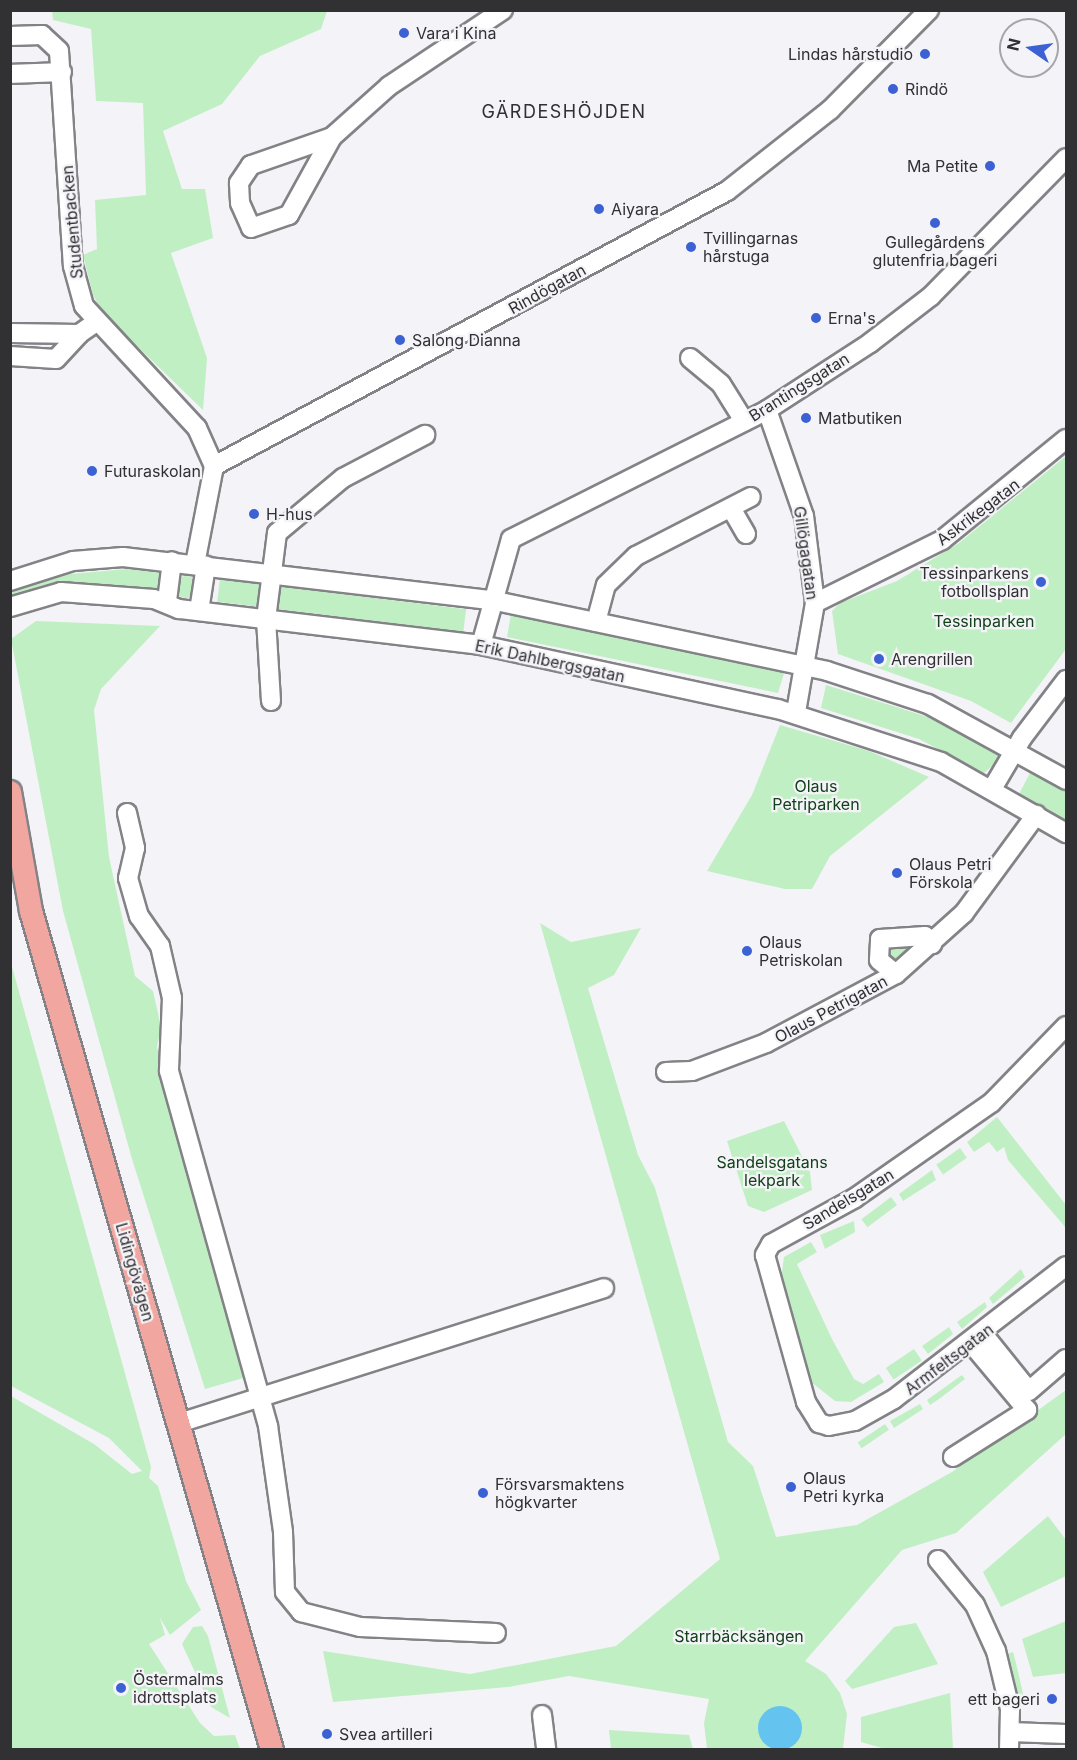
<!DOCTYPE html>
<meta charset="utf-8">
<style>
body{margin:0}
#map{position:relative;width:1077px;height:1760px;overflow:hidden;background:#f4f3f8;font-family:Inter,sans-serif}
div>[style]{position:absolute}
.green>*{inset:0;background:#c1efc4;transform-origin:0 0}
.round{border-radius:50%}
.water>*{inset:0;background:#64c3ef}
.roads{filter:drop-shadow(2px 0 #838387) drop-shadow(-2px 0 #838387) drop-shadow(0 2px #838387) drop-shadow(0 -2px #838387)}
.minor>*{height:18px;margin:-9px;padding:0 9px;transform-origin:9px;border-radius:9px;background:#fff}
.major>*{height:22px;margin:-11px;padding:0 11px;transform-origin:11px;border-radius:11px;background:#f1a7a0}
.dots>*{width:16px;height:16px;translate:-50% -50%;box-sizing:border-box;border:3px solid #f4f3f8;border-radius:50%}
span{translate:-50% -50%;white-space:nowrap;text-align:center;line-height:1.15;-webkit-text-stroke:4.5px #f4f3f8;paint-order:stroke}
.poi-label{font-size:16px;color:#313032}
.left{translate:0 -50%;text-align:left}
.right{translate:-100% -50%;text-align:right}
.street-label{font-size:16px;color:#313032}
.park-label{font-size:16px;color:#124119}
.neighbourhood-label{font-size:18px;color:#313032;letter-spacing:1.5px}
.frame{position:absolute;inset:0;border:12px solid #313032;pointer-events:none}
.north{position:absolute;left:999px;top:18px;width:60px;height:60px;box-sizing:border-box;background:#f4f3f8;border:2px solid #a6a5a9;border-radius:50%;rotate:283deg;font-size:16px;font-weight:700;line-height:24px;text-align:center;color:#313032}
.north::after{content:'';display:block;margin:auto;width:21px;height:27px;background:#3b61d2;clip-path:polygon(50% 0,100% 100%,50% 72%,0 100%)}
</style>
<div id="map">
<div class="green">
<i style="clip-path:polygon(52px 11px,327px 11px,321px 29px,260px 56px,222px 104px,163px 131px,182px 189px,205px 189px,213px 238px,171px 253px,207px 358px,203px 410px,103px 313px,93px 295px,83px 255px,97px 249px,95px 200px,146px 195px,143px 103px,96px 101px,91px 29px,53px 20px)"></i>
<i style="clip-path:polygon(1066px 456px,1066px 649px,1011px 723px,971px 701px,838px 654px,832px 611px,840px 603px,897px 581px,959px 543px)"></i>
<i style="clip-path:polygon(127px 569px,161px 573px,158px 596px,11px 598px,11px 592px,48px 576px)"></i>
<i class="round" style="left:175px;top:576px;width:22px;height:22px"></i>
<i style="left:220px;top:579px;width:248px;height:23px;rotate:7deg"></i>
<i style="clip-path:polygon(511px 614px,644px 642px,785px 670px,778px 693px,507px 637px)"></i>
<i style="clip-path:polygon(36px 621px,160px 626px,101px 689px,94px 710px,109px 857px,135px 976px,153px 991px,161px 1027px,157px 1047px,247px 1377px,205px 1389px,132px 1159px,63px 911px,11px 639px)"></i>
<i style="clip-path:polygon(826px 685px,928px 717px,997px 753px,999px 760px,984px 773px,919px 739px,821px 708px)"></i>
<i style="clip-path:polygon(780px 725px,869px 751px,929px 777px,830px 856px,812px 889px,785px 889px,707px 871px,752px 795px)"></i>
<i style="clip-path:polygon(1031px 771px,1066px 792px,1066px 821px,1019px 794px)"></i>
<i style="clip-path:polygon(540px 923px,571px 942px,641px 928px,614px 975px,588px 988px,638px 1155px,655px 1188px,728px 1442px,753px 1466px,776px 1537px,857px 1525px,952px 1472px,1066px 1390px,1066px 1434px,956px 1533px,902px 1550px,805px 1661px,826px 1674px,840px 1693px,847px 1714px,843px 1749px,707px 1749px,704px 1723px,709px 1699px,569px 1676px,508px 1687px,333px 1702px,323px 1651px,470px 1674px,616px 1646px,720px 1559px)"></i>
<i style="clip-path:polygon(917px 944px,894px 964px,882px 947px)"></i>
<i style="clip-path:polygon(11px 963px,151px 1467px,149px 1478px,158px 1486px,186px 1581px,201px 1610px,170px 1635px,160px 1618px,165px 1635px,149px 1644px,200px 1723px,214px 1736px,235px 1735px,240px 1749px,11px 1749px,11px 1396px,94px 1444px,132px 1474px,142px 1471px,109px 1438px,11px 1386px)"></i>
<i style="clip-path:polygon(997px 1117px,1066px 1205px,1066px 1228px,1008px 1160px,1004px 1147px,997px 1152px,989px 1142px,974px 1152px,967px 1142px)"></i>
<i style="clip-path:polygon(784px 1121px,810px 1172px,812px 1190px,764px 1212px,748px 1206px,727px 1141px)"></i>
<i style="left:960px;top:1148px;width:12px;height:29px;rotate:55deg"></i>
<i style="clip-path:polygon(932px 1170px,936px 1180px,903px 1201px,899px 1194px)"></i>
<i style="left:891px;top:1197px;width:10px;height:37px;rotate:53deg"></i>
<i style="clip-path:polygon(854px 1221px,855px 1232px,825px 1249px,820px 1235px)"></i>
<i style="clip-path:polygon(811px 1242px,817px 1252px,797px 1264px,832px 1339px,854px 1379px,863px 1384px,879px 1374px,884px 1382px,851px 1402px,835px 1401px,811px 1382px,781px 1279px,784px 1257px)"></i>
<i style="clip-path:polygon(1021px 1269px,1025px 1277px,993px 1304px,989px 1298px)"></i>
<i style="clip-path:polygon(985px 1302px,987px 1307px,962px 1329px,957px 1322px)"></i>
<i style="clip-path:polygon(949px 1327px,953px 1334px,928px 1354px,922px 1346px)"></i>
<i style="left:914px;top:1349px;width:14px;height:34px;rotate:56deg"></i>
<i style="clip-path:polygon(962px 1375px,965px 1379px,939px 1399px,930px 1405px,927px 1400px)"></i>
<i style="clip-path:polygon(920px 1404px,923px 1409px,894px 1428px,890px 1421px)"></i>
<i style="left:885px;top:1424px;width:7px;height:33px;rotate:56deg"></i>
<i style="clip-path:polygon(1048px 1516px,1066px 1540px,1066px 1576px,1001px 1607px,983px 1572px)"></i>
<i style="clip-path:polygon(1066px 1621px,1066px 1673px,1033px 1677px,1022px 1639px)"></i>
<i style="clip-path:polygon(916px 1623px,938px 1664px,852px 1689px,845px 1681px,894px 1627px)"></i>
<i style="clip-path:polygon(202px 1626px,208px 1636px,230px 1718px,211px 1707px,182px 1644px,193px 1627px)"></i>
<i style="clip-path:polygon(1013px 1652px,1016px 1663px,1024px 1698px,1017px 1699px,1007px 1654px)"></i>
<i style="clip-path:polygon(950px 1693px,953px 1749px,885px 1749px,861px 1742px,861px 1717px)"></i>
<i style="clip-path:polygon(609px 1730px,689px 1735px,693px 1749px,611px 1749px)"></i>
</div>
<div class="water">
<i class="round" style="left:758px;top:1706px;width:44px;height:44px"></i>
</div>
<div class="roads">
<div class="minor">
<i style="left:10px;top:36px;width:32px;rotate:-2deg"></i>
<i style="left:42px;top:35px;width:23px;rotate:43deg"></i>
<i style="left:59px;top:51px;width:215px;rotate:86.3deg"></i>
<i style="left:73px;top:266px;width:41px;rotate:74.6deg"></i>
<i style="left:84px;top:306px;width:166px;rotate:47.2deg"></i>
<i style="left:197px;top:428px;width:42px;rotate:65.9deg"></i>
<i style="left:10px;top:74px;width:52px;rotate:-2.2deg"></i>
<i style="left:332px;top:137px;width:86px;rotate:160.9deg"></i>
<i style="left:251px;top:165px;width:22px;rotate:124deg"></i>
<i style="left:239px;top:183px;width:20px;rotate:87deg"></i>
<i style="left:240px;top:203px;width:27px;rotate:66deg"></i>
<i style="left:251px;top:228px;width:40px;rotate:-18.9deg"></i>
<i style="left:289px;top:215px;width:89px;rotate:-61.1deg"></i>
<i style="left:332px;top:137px;width:76px;rotate:-41.8deg"></i>
<i style="left:389px;top:86px;width:137px;rotate:-33.7deg"></i>
<i style="left:10px;top:333px;width:69px;rotate:0.8deg"></i>
<i style="left:79px;top:334px;width:19px;rotate:-35deg"></i>
<i style="left:10px;top:356px;width:46px;rotate:3.7deg"></i>
<i style="left:56px;top:359px;width:34px;rotate:-47deg"></i>
<i style="left:690px;top:358px;width:40px;rotate:40deg"></i>
<i style="left:721px;top:384px;width:44px;rotate:58.1deg"></i>
<i style="left:767px;top:410px;width:112px;rotate:70.8deg"></i>
<i style="left:804px;top:516px;width:88px;rotate:82.8deg"></i>
<i style="left:815px;top:603px;width:111px;rotate:99.9deg"></i>
<i style="left:731px;top:508px;width:30px;rotate:60deg"></i>
<i style="left:195px;top:564px;width:100px;rotate:-79deg"></i>
<i style="left:214px;top:466px;width:582px;rotate:-28.19deg"></i>
<i style="left:727px;top:191px;width:131px;rotate:-38.2deg"></i>
<i style="left:830px;top:110px;width:141px;rotate:-45.3deg"></i>
<i style="left:10px;top:581px;width:66px;rotate:-17.6deg"></i>
<i style="left:73px;top:561px;width:50px;rotate:-4.6deg"></i>
<i style="left:123px;top:557px;width:371px;rotate:6.7deg"></i>
<i style="left:491px;top:600px;width:343px;rotate:11.9deg"></i>
<i style="left:827px;top:671px;width:106px;rotate:18.1deg"></i>
<i style="left:928px;top:704px;width:158px;rotate:28.8deg"></i>
<i style="left:167px;top:601px;width:40px;rotate:-82.9deg"></i>
<i style="left:815px;top:603px;width:142px;rotate:-26.4deg"></i>
<i style="left:942px;top:540px;width:160px;rotate:-39.2deg"></i>
<i style="left:10px;top:607px;width:53px;rotate:-16.4deg"></i>
<i style="left:61px;top:592px;width:93px;rotate:4.3deg"></i>
<i style="left:154px;top:599px;width:27px;rotate:22deg"></i>
<i style="left:179px;top:609px;width:304px;rotate:6.8deg"></i>
<i style="left:481px;top:645px;width:304px;rotate:12.2deg"></i>
<i style="left:778px;top:709px;width:171px;rotate:18deg"></i>
<i style="left:941px;top:762px;width:144px;rotate:29.6deg"></i>
<i style="left:199px;top:611px;width:46px;rotate:-81.2deg"></i>
<i style="left:596px;top:622px;width:38px;rotate:-75deg"></i>
<i style="left:606px;top:585px;width:42px;rotate:-44deg"></i>
<i style="left:636px;top:556px;width:129px;rotate:-27.2deg"></i>
<i style="left:481px;top:645px;width:110px;rotate:-74.2deg"></i>
<i style="left:511px;top:539px;width:287px;rotate:-26.7deg"></i>
<i style="left:767px;top:410px;width:123px;rotate:-33deg"></i>
<i style="left:870px;top:343px;width:77px;rotate:-37.6deg"></i>
<i style="left:931px;top:296px;width:193px;rotate:-45.6deg"></i>
<i style="left:271px;top:701px;width:82px;rotate:-93.5deg"></i>
<i style="left:266px;top:619px;width:87px;rotate:-82.7deg"></i>
<i style="left:277px;top:533px;width:86px;rotate:-39.8deg"></i>
<i style="left:343px;top:478px;width:93px;rotate:-27.7deg"></i>
<i style="left:992px;top:789px;width:59px;rotate:-59.5deg"></i>
<i style="left:1022px;top:738px;width:73px;rotate:-52.8deg"></i>
<i style="left:127px;top:813px;width:36px;rotate:77deg"></i>
<i style="left:135px;top:848px;width:31px;rotate:103deg"></i>
<i style="left:128px;top:878px;width:40px;rotate:74deg"></i>
<i style="left:139px;top:916px;width:37px;rotate:55deg"></i>
<i style="left:160px;top:946px;width:53px;rotate:77deg"></i>
<i style="left:172px;top:998px;width:73px;rotate:92.4deg"></i>
<i style="left:169px;top:1071px;width:369px;rotate:74.4deg"></i>
<i style="left:268px;top:1426px;width:107px;rotate:81.9deg"></i>
<i style="left:283px;top:1532px;width:60px;rotate:88.1deg"></i>
<i style="left:285px;top:1592px;width:26px;rotate:51deg"></i>
<i style="left:301px;top:1612px;width:61px;rotate:14.3deg"></i>
<i style="left:360px;top:1627px;width:136px;rotate:2.5deg"></i>
<i style="left:896px;top:974px;width:22px;rotate:-141deg"></i>
<i style="left:879px;top:960px;width:21px;rotate:-87deg"></i>
<i style="left:880px;top:939px;width:45px;rotate:-3.8deg"></i>
<i style="left:925px;top:936px;width:11px;rotate:49deg"></i>
<i style="left:1066px;top:1026px;width:107px;rotate:134.2deg"></i>
<i style="left:991px;top:1103px;width:166px;rotate:145.1deg"></i>
<i style="left:855px;top:1198px;width:96px;rotate:151.3deg"></i>
<i style="left:771px;top:1244px;width:13px;rotate:119deg"></i>
<i style="left:765px;top:1255px;width:153px;rotate:74.4deg"></i>
<i style="left:806px;top:1402px;width:25px;rotate:58deg"></i>
<i style="left:819px;top:1423px;width:10px;rotate:17deg"></i>
<i style="left:829px;top:1426px;width:26px;rotate:-11deg"></i>
<i style="left:855px;top:1421px;width:45px;rotate:-29.4deg"></i>
<i style="left:894px;top:1399px;width:217px;rotate:-37.7deg"></i>
<i style="left:666px;top:1072px;width:26px;rotate:-2deg"></i>
<i style="left:692px;top:1071px;width:79px;rotate:-20.7deg"></i>
<i style="left:766px;top:1043px;width:147px;rotate:-28deg"></i>
<i style="left:896px;top:974px;width:91px;rotate:-41.9deg"></i>
<i style="left:964px;top:913px;width:122px;rotate:-53.7deg"></i>
<i style="left:983px;top:1334px;width:73px;rotate:51.1deg"></i>
<i style="left:1029px;top:1391px;width:49px;rotate:-40.9deg"></i>
<i style="left:179px;top:1423px;width:446px;rotate:-17.6deg"></i>
<i style="left:953px;top:1457px;width:88px;rotate:-32.4deg"></i>
<i style="left:1027px;top:1410px;width:87px;rotate:-129.9deg"></i>
<i style="left:938px;top:1560px;width:58px;rotate:50.6deg"></i>
<i style="left:975px;top:1605px;width:51px;rotate:65.5deg"></i>
<i style="left:996px;top:1651px;width:60px;rotate:76.4deg"></i>
<i style="left:1010px;top:1709px;width:41px;rotate:91.4deg"></i>
<i style="left:542px;top:1715px;width:35px;rotate:83deg"></i>
<i style="left:1010px;top:1732px;width:56px;rotate:2deg"></i>
</div>
<div class="major">
<i style="left:10px;top:792px;width:121px;rotate:80deg"></i>
<i style="left:31px;top:911px;width:873px;rotate:73.97deg"></i>
</div>
</div>
<div class="dots">
<i style="left:404px;top:33px;background:#3b61d2"></i>
<i style="left:925px;top:54px;background:#3b61d2"></i>
<i style="left:893px;top:89px;background:#3b61d2"></i>
<i style="left:990px;top:166px;background:#3b61d2"></i>
<i style="left:599px;top:209px;background:#3b61d2"></i>
<i style="left:935px;top:223px;background:#3b61d2"></i>
<i style="left:691px;top:247px;background:#3b61d2"></i>
<i style="left:816px;top:318px;background:#3b61d2"></i>
<i style="left:400px;top:340px;background:#3b61d2"></i>
<i style="left:806px;top:418px;background:#3b61d2"></i>
<i style="left:92px;top:471px;background:#3b61d2"></i>
<i style="left:254px;top:514px;background:#3b61d2"></i>
<i style="left:1041px;top:582px;background:#3b61d2"></i>
<i style="left:879px;top:659px;background:#3b61d2"></i>
<i style="left:897px;top:873px;background:#3b61d2"></i>
<i style="left:747px;top:951px;background:#3b61d2"></i>
<i style="left:791px;top:1487px;background:#3b61d2"></i>
<i style="left:483px;top:1493px;background:#3b61d2"></i>
<i style="left:121px;top:1688px;background:#3b61d2"></i>
<i style="left:1052px;top:1699px;background:#3b61d2"></i>
<i style="left:327px;top:1734px;background:#3b61d2"></i>
</div>
<div class="poi-label">
<span class="left" style="left:416px;top:33px">Vara i Kina</span>
<span class="right" style="left:913px;top:54px">Lindas hårstudio</span>
<span class="left" style="left:905px;top:89px">Rindö</span>
<span class="right" style="left:978px;top:166px">Ma Petite</span>
<span class="left" style="left:611px;top:209px">Aiyara</span>
<span class="left" style="left:703px;top:247px">Tvillingarnas<br>hårstuga</span>
<span style="left:935px;top:251px">Gullegårdens<br>glutenfria bageri</span>
<span class="left" style="left:828px;top:318px">Erna's</span>
<span class="left" style="left:412px;top:340px">Salong Dianna</span>
<span class="left" style="left:818px;top:418px">Matbutiken</span>
<span class="left" style="left:104px;top:471px">Futuraskolan</span>
<span class="left" style="left:266px;top:514px">H-hus</span>
<span class="right" style="left:1029px;top:582px">Tessinparkens<br>fotbollsplan</span>
<span class="left" style="left:891px;top:659px">Arengrillen</span>
<span class="left" style="left:909px;top:873px">Olaus Petri<br>Förskola</span>
<span class="left" style="left:759px;top:951px">Olaus<br>Petriskolan</span>
<span class="left" style="left:803px;top:1487px">Olaus<br>Petri kyrka</span>
<span class="left" style="left:495px;top:1493px">Försvarsmaktens<br>högkvarter</span>
<span class="left" style="left:133px;top:1688px">Östermalms<br>idrottsplats</span>
<span class="right" style="left:1040px;top:1699px">ett bageri</span>
<span class="left" style="left:339px;top:1734px">Svea artilleri</span>
</div>
<div class="street-label">
<span style="left:72px;top:222px;rotate:-95deg">Studentbacken</span>
<span style="left:547px;top:289px;rotate:-29deg">Rindögatan</span>
<span style="left:799px;top:387px;rotate:-32deg">Brantingsgatan</span>
<span style="left:978px;top:512px;rotate:-37deg">Askrikegatan</span>
<span style="left:806px;top:553px;rotate:82deg">Gillögagatan</span>
<span style="left:550px;top:661px;rotate:12deg">Erik Dahlbergsgatan</span>
<span style="left:831px;top:1009px;rotate:-28deg">Olaus Petrigatan</span>
<span style="left:848px;top:1199px;rotate:-31deg">Sandelsgatan</span>
<span style="left:135px;top:1272px;rotate:74deg">Lidingövägen</span>
<span style="left:949px;top:1359px;rotate:-37deg">Armfeltsgatan</span>
</div>
<div class="park-label">
<span style="left:984px;top:621px">Tessinparken</span>
<span style="left:816px;top:795px">Olaus<br>Petriparken</span>
<span style="left:772px;top:1171px">Sandelsgatans<br>lekpark</span>
<span style="left:739px;top:1636px">Starrbäcksängen</span>
</div>
<div class="neighbourhood-label">
<span style="left:564px;top:112px">GÄRDESHÖJDEN</span>
</div>
<div class="frame"></div>
<div class="north">N</div>
</div>
